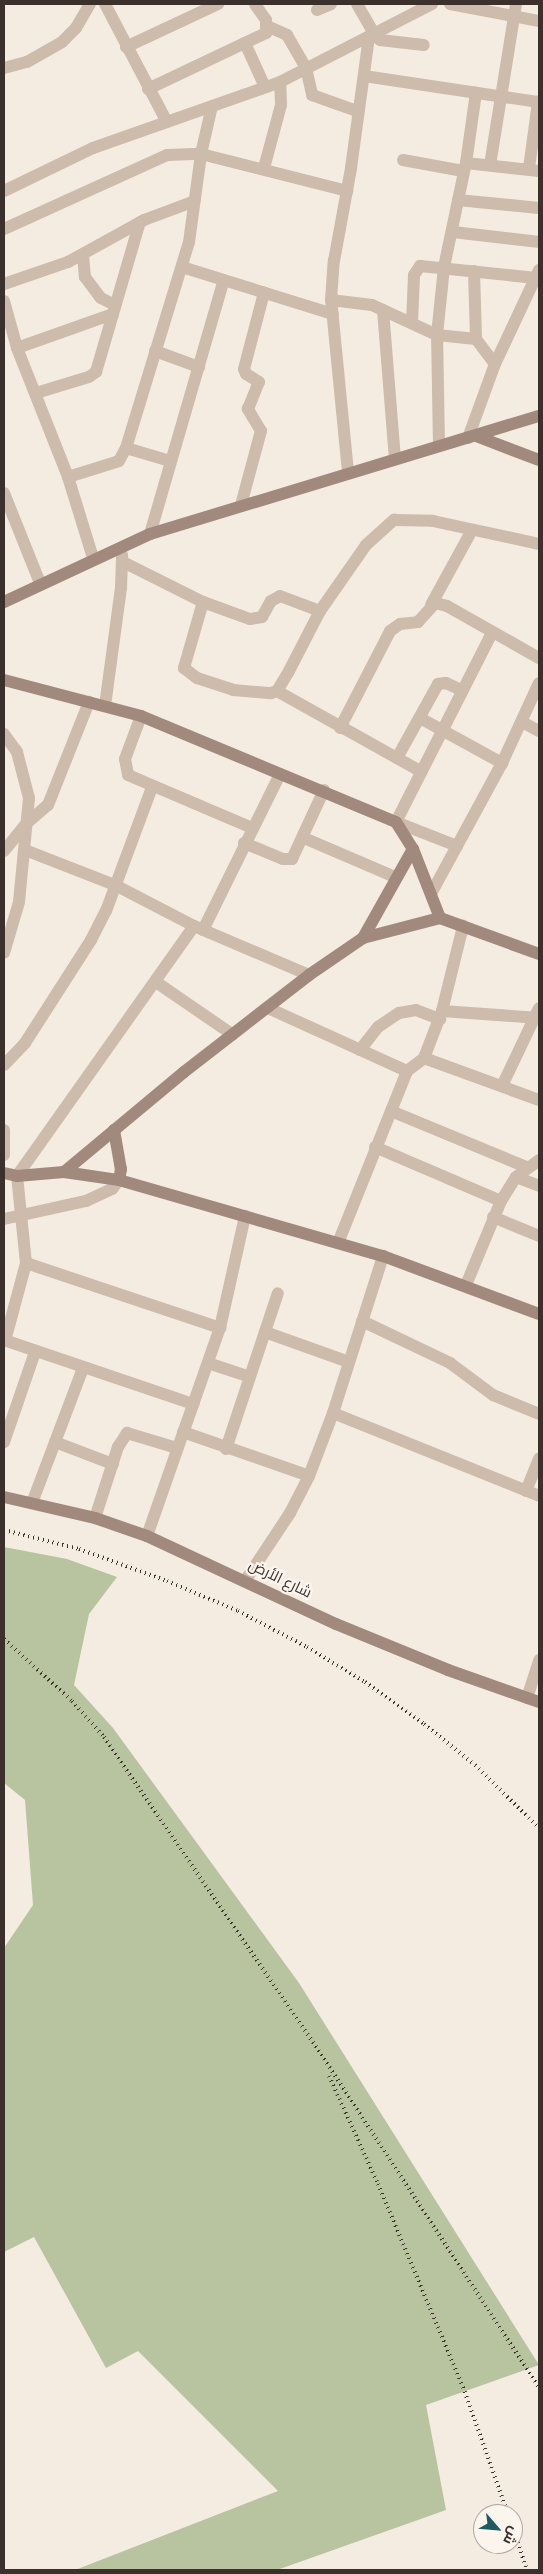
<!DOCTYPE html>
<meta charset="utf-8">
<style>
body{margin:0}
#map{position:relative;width:543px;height:2574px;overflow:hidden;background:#f4ebe1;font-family:Karla,Cairo,sans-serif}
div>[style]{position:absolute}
.green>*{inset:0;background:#b8c4a0}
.street>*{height:12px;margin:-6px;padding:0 6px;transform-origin:6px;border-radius:6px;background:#cdbbac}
.secondary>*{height:12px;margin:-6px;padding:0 6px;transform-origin:6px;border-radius:6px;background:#a18a7d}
.rail>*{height:4px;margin-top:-2px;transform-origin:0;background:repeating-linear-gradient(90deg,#3b302b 0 1px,transparent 0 5px)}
span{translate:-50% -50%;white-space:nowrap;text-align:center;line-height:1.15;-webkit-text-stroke:4.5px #fbf5ee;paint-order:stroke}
.street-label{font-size:15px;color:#3b302b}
.frame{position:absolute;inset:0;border:5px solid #3b302b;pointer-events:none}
.north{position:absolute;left:473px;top:2504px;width:50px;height:50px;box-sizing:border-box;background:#fbf5ee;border:1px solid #aea6a0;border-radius:50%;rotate:117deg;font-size:14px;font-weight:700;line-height:20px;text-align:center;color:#3b302b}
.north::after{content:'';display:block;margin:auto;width:18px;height:22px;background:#1f5a5e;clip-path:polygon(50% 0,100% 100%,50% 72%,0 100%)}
</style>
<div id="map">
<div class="green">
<i style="clip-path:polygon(4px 1547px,67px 1559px,117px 1577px,89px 1614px,74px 1685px,113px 1728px,299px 1983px,539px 2365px,426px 2405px,446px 2510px,277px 2570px,75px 2570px,278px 2491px,138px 2351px,106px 2368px,34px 2237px,4px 2252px,4px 1948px,33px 1905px,25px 1800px,4px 1783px)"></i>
</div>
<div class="street">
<i style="left:105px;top:4px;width:133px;rotate:62.3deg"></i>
<i style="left:357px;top:4px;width:34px;rotate:60deg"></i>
<i style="left:374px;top:34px;width:8px;rotate:45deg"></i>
<i style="left:380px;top:40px;width:44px;rotate:6.5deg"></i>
<i style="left:450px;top:4px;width:91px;rotate:10.8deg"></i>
<i style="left:317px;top:10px;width:15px;rotate:-23deg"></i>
<i style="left:267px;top:26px;width:22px;rotate:24deg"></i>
<i style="left:287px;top:35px;width:38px;rotate:60deg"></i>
<i style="left:306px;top:68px;width:28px;rotate:77deg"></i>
<i style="left:312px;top:95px;width:48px;rotate:19.6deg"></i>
<i style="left:245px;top:43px;width:48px;rotate:65.6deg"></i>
<i style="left:126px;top:47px;width:102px;rotate:-25.1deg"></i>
<i style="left:4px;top:68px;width:24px;rotate:-15deg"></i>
<i style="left:27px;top:62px;width:40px;rotate:-29.7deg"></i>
<i style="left:62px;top:42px;width:20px;rotate:-45deg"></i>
<i style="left:76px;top:28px;width:28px;rotate:-60deg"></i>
<i style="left:364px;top:76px;width:177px;rotate:8.5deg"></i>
<i style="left:148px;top:89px;width:131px;rotate:-25.4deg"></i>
<i style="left:266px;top:33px;width:13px;rotate:-90deg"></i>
<i style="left:266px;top:20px;width:19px;rotate:-125deg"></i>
<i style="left:403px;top:160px;width:61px;rotate:10.4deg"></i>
<i style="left:466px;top:163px;width:73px;rotate:6.3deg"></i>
<i style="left:490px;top:165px;width:163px;rotate:-80.8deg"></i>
<i style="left:264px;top:168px;width:65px;rotate:-74.9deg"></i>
<i style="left:281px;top:105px;width:23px;rotate:-92deg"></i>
<i style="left:529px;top:168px;width:67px;rotate:-82.2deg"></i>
<i style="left:4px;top:191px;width:99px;rotate:-25.8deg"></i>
<i style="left:93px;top:148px;width:198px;rotate:-19.4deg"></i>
<i style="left:280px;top:82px;width:171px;rotate:-27.2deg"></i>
<i style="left:458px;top:200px;width:81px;rotate:5.6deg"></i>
<i style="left:4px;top:229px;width:179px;rotate:-24.4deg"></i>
<i style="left:167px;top:155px;width:34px;rotate:-2deg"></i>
<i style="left:201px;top:154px;width:151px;rotate:14.2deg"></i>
<i style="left:453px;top:232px;width:87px;rotate:6.6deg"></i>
<i style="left:83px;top:255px;width:22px;rotate:85deg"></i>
<i style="left:85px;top:277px;width:26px;rotate:53deg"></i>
<i style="left:101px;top:298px;width:16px;rotate:27deg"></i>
<i style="left:182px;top:267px;width:158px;rotate:17.3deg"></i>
<i style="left:474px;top:271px;width:68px;rotate:88.3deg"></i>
<i style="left:4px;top:284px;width:68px;rotate:-19deg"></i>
<i style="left:68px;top:262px;width:87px;rotate:-28.9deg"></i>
<i style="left:144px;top:220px;width:54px;rotate:-20.4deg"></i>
<i style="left:331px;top:300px;width:41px;rotate:7deg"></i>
<i style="left:372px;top:305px;width:72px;rotate:24.8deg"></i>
<i style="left:437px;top:335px;width:39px;rotate:6deg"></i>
<i style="left:476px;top:339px;width:31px;rotate:53deg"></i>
<i style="left:4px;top:301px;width:49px;rotate:74.5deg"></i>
<i style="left:17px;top:348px;width:139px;rotate:68.4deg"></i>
<i style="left:68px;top:477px;width:85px;rotate:72.8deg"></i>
<i style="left:383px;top:310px;width:148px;rotate:85.4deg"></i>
<i style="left:412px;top:323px;width:48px;rotate:-87.6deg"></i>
<i style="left:414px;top:275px;width:11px;rotate:-56deg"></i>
<i style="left:420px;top:266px;width:117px;rotate:5.9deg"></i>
<i style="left:17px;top:348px;width:102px;rotate:-19.5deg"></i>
<i style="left:155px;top:351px;width:47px;rotate:20deg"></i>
<i style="left:36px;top:393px;width:55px;rotate:-16.8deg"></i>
<i style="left:89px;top:377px;width:9px;rotate:-36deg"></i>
<i style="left:96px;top:372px;width:156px;rotate:-73.7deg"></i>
<i style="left:468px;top:438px;width:79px;rotate:-70deg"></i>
<i style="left:495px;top:364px;width:104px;rotate:-64.9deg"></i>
<i style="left:439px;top:446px;width:111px;rotate:-91deg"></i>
<i style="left:437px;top:335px;width:68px;rotate:-84.1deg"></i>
<i style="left:444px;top:267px;width:106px;rotate:-78.1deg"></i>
<i style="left:466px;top:163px;width:71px;rotate:-81.9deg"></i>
<i style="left:126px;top:448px;width:46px;rotate:16.5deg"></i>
<i style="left:348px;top:472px;width:173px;rotate:-95.6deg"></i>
<i style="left:331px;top:300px;width:39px;rotate:-86deg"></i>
<i style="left:334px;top:261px;width:95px;rotate:-79.6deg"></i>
<i style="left:351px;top:168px;width:132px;rotate:-82.2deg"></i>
<i style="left:68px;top:477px;width:53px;rotate:-17.4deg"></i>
<i style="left:119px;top:461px;width:15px;rotate:-62deg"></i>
<i style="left:126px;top:448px;width:215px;rotate:-73deg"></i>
<i style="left:189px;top:242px;width:89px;rotate:-82.2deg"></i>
<i style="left:201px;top:154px;width:49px;rotate:-77.1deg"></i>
<i style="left:4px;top:493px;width:97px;rotate:68.2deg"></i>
<i style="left:241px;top:505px;width:77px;rotate:-74.9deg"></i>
<i style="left:261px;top:431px;width:26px;rotate:-121deg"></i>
<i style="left:248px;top:409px;width:29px;rotate:-68deg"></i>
<i style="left:259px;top:382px;width:15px;rotate:-148deg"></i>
<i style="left:246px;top:374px;width:5px;rotate:-112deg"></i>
<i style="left:244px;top:369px;width:79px;rotate:-75.3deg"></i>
<i style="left:150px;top:534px;width:262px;rotate:-73.8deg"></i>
<i style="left:123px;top:562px;width:89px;rotate:26.6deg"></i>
<i style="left:203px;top:602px;width:50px;rotate:19.9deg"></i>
<i style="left:250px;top:619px;width:12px;rotate:-9deg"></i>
<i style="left:262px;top:617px;width:18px;rotate:-61deg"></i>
<i style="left:271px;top:601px;width:10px;rotate:-29deg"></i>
<i style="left:280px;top:596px;width:43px;rotate:20.6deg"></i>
<i style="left:203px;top:602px;width:69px;rotate:106.1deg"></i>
<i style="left:184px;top:668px;width:16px;rotate:38deg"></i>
<i style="left:197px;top:678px;width:38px;rotate:18deg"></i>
<i style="left:233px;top:690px;width:38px;rotate:5deg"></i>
<i style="left:271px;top:693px;width:6px;rotate:-18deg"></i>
<i style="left:277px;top:691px;width:23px;rotate:-59deg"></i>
<i style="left:289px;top:671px;width:68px;rotate:-62.7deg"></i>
<i style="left:320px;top:611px;width:80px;rotate:-55.1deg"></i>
<i style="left:366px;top:545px;width:38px;rotate:-42deg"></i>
<i style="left:394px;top:520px;width:39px;rotate:1deg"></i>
<i style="left:433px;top:521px;width:108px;rotate:12.2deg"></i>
<i style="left:431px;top:605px;width:85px;rotate:-61.3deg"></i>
<i style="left:277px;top:691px;width:164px;rotate:29.2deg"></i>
<i style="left:105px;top:706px;width:119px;rotate:-82.3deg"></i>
<i style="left:121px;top:588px;width:33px;rotate:-88deg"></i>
<i style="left:141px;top:716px;width:46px;rotate:110.4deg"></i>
<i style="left:125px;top:759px;width:16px;rotate:79deg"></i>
<i style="left:128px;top:775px;width:135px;rotate:23.1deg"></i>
<i style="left:420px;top:718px;width:94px;rotate:28.8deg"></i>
<i style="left:522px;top:722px;width:19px;rotate:28deg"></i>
<i style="left:340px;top:728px;width:109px;rotate:-62.7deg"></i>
<i style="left:390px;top:631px;width:12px;rotate:-35deg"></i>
<i style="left:400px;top:624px;width:18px;rotate:-6deg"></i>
<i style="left:418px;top:622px;width:25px;rotate:-48deg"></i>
<i style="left:435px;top:603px;width:12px;rotate:14deg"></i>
<i style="left:447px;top:606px;width:106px;rotate:29.5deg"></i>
<i style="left:4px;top:734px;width:22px;rotate:54deg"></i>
<i style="left:17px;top:752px;width:48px;rotate:75.4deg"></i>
<i style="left:29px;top:798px;width:104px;rotate:95.5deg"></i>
<i style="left:19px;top:902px;width:53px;rotate:106.4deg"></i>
<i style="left:397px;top:758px;width:85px;rotate:-61deg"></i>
<i style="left:438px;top:684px;width:8px;rotate:-7deg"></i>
<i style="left:446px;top:683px;width:17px;rotate:25deg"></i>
<i style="left:304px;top:838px;width:99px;rotate:23.2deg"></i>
<i style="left:244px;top:843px;width:42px;rotate:22.3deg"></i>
<i style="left:283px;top:859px;width:9px"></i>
<i style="left:292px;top:859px;width:76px;rotate:-65.1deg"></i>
<i style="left:457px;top:846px;width:66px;rotate:-158.5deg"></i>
<i style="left:396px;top:822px;width:212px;rotate:-63.1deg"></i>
<i style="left:25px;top:850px;width:97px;rotate:21.3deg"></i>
<i style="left:115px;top:885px;width:89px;rotate:27.4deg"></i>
<i style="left:194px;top:926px;width:125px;rotate:23.1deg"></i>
<i style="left:4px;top:851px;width:36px;rotate:-51deg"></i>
<i style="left:27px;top:823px;width:28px;rotate:-41deg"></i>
<i style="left:48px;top:805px;width:111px;rotate:-68.3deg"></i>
<i style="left:432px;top:892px;width:147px;rotate:-61.5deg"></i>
<i style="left:502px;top:763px;width:88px;rotate:-65.2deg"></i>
<i style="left:203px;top:930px;width:174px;rotate:-63.7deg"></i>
<i style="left:156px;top:982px;width:93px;rotate:34.5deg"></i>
<i style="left:268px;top:1008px;width:153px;rotate:24.4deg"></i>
<i style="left:442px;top:1011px;width:97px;rotate:4.1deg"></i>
<i style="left:360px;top:1050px;width:29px;rotate:-52deg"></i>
<i style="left:378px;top:1027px;width:25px;rotate:-34deg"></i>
<i style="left:399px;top:1013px;width:17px;rotate:-10deg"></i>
<i style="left:416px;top:1010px;width:26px;rotate:21deg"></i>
<i style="left:424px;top:1058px;width:122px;rotate:20.1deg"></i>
<i style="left:4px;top:1065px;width:30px;rotate:-46deg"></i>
<i style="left:25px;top:1043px;width:122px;rotate:-57.3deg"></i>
<i style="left:91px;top:940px;width:33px;rotate:-63deg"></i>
<i style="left:106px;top:911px;width:132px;rotate:-69.6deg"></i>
<i style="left:502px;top:1086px;width:86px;rotate:-64.6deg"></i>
<i style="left:391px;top:1111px;width:146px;rotate:22.5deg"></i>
<i style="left:4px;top:1130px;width:25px;rotate:90deg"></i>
<i style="left:375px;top:1147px;width:137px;rotate:23.2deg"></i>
<i style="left:516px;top:1177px;width:25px;rotate:21deg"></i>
<i style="left:493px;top:1217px;width:50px;rotate:22.4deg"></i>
<i style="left:4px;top:1219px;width:84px;rotate:-12.4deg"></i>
<i style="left:86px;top:1201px;width:29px;rotate:-25deg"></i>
<i style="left:112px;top:1189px;width:11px;rotate:-52deg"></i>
<i style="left:338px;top:1243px;width:185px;rotate:-68.1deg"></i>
<i style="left:407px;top:1071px;width:21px;rotate:-37deg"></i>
<i style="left:424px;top:1058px;width:50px;rotate:-69deg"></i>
<i style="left:442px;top:1011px;width:88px;rotate:-76.1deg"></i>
<i style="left:26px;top:1263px;width:205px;rotate:18.5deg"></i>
<i style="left:466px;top:1285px;width:91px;rotate:-67.4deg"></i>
<i style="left:501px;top:1201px;width:28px;rotate:-58deg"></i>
<i style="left:516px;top:1177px;width:29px;rotate:-36deg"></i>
<i style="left:362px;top:1321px;width:98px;rotate:25.5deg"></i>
<i style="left:450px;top:1363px;width:54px;rotate:36.7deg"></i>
<i style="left:493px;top:1395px;width:50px;rotate:22.4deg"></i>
<i style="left:265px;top:1332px;width:89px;rotate:19.7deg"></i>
<i style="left:4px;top:1340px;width:200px;rotate:18.7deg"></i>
<i style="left:5px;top:1341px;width:81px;rotate:-74.9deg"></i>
<i style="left:26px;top:1263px;width:87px;rotate:-95.9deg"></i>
<i style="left:17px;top:1176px;width:306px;rotate:-54.7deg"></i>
<i style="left:208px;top:1363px;width:44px;rotate:18.4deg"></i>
<i style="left:333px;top:1413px;width:222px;rotate:21.9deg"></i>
<i style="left:183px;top:1432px;width:133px;rotate:19.2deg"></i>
<i style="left:4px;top:1442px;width:95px;rotate:-71deg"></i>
<i style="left:55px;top:1442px;width:62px;rotate:20.8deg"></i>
<i style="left:226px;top:1449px;width:164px;rotate:-71.6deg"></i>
<i style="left:526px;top:1491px;width:35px;rotate:-68deg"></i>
<i style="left:32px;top:1503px;width:144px;rotate:-69.3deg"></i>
<i style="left:95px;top:1518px;width:75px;rotate:-72.1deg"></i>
<i style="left:118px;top:1447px;width:17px;rotate:-57deg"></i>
<i style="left:127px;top:1433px;width:52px;rotate:16.7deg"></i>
<i style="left:147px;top:1536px;width:220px;rotate:-70.7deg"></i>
<i style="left:220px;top:1328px;width:115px;rotate:-77.4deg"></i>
<i style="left:245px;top:1581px;width:82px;rotate:-56.5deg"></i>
<i style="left:290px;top:1513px;width:42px;rotate:-62.8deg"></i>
<i style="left:309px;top:1476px;width:67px;rotate:-69.1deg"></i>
<i style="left:333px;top:1413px;width:165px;rotate:-72.3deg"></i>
<i style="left:527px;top:1698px;width:40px;rotate:-72deg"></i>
</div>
<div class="secondary">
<i style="left:476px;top:436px;width:67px;rotate:20.9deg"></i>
<i style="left:4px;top:602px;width:161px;rotate:-25deg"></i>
<i style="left:150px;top:534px;width:407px;rotate:-16.9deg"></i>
<i style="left:4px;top:680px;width:142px;rotate:14.7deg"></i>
<i style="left:141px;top:716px;width:276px;rotate:22.6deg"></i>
<i style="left:396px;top:822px;width:32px;rotate:58deg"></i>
<i style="left:413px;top:849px;width:74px;rotate:68.6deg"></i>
<i style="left:363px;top:938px;width:102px;rotate:-60.7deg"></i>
<i style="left:114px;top:1130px;width:40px;rotate:80deg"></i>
<i style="left:121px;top:1169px;width:11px;rotate:100deg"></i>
<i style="left:64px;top:1172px;width:156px;rotate:-39.8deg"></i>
<i style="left:184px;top:1072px;width:158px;rotate:-37.8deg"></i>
<i style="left:309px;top:975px;width:65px;rotate:-34.4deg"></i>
<i style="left:363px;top:938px;width:80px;rotate:-14.6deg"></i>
<i style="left:440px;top:918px;width:105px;rotate:20deg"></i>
<i style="left:4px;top:1173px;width:13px;rotate:13deg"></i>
<i style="left:17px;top:1176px;width:47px;rotate:-4.9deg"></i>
<i style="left:64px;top:1172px;width:56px;rotate:8.3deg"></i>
<i style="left:119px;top:1180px;width:275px;rotate:16.1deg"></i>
<i style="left:383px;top:1256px;width:166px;rotate:20.4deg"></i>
<i style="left:4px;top:1497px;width:93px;rotate:13deg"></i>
<i style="left:95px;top:1518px;width:55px;rotate:19.1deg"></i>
<i style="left:147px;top:1536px;width:208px;rotate:25deg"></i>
<i style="left:336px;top:1624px;width:121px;rotate:22.3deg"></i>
<i style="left:448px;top:1670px;width:96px;rotate:19.4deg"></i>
</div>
<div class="rail">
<i style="left:4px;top:1530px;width:77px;rotate:14.2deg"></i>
<i style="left:79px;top:1549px;width:94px;rotate:20deg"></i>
<i style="left:167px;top:1581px;width:77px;rotate:22.9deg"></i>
<i style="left:238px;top:1611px;width:78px;rotate:27.6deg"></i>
<i style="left:307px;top:1647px;width:68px;rotate:31.1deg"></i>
<i style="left:365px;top:1682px;width:72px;rotate:35.4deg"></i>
<i style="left:424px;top:1724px;width:65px;rotate:38.8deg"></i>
<i style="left:475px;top:1765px;width:90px;rotate:44.5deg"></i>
<i style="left:4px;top:1639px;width:92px;rotate:42.4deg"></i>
<i style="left:72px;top:1701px;width:48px;rotate:48.4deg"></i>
<i style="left:104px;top:1737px;width:370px;rotate:55.6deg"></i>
<i style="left:313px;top:2042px;width:413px;rotate:56.8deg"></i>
<i style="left:329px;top:2076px;width:119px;rotate:65.6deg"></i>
<i style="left:378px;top:2184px;width:220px;rotate:67.3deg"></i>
<i style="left:463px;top:2387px;width:135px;rotate:70.5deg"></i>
<i style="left:513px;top:2528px;width:44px;rotate:71.6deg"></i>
</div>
<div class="street-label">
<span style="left:280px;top:1579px;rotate:26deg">شارع الأرض</span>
</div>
<div class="frame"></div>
<div class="north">ش</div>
</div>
